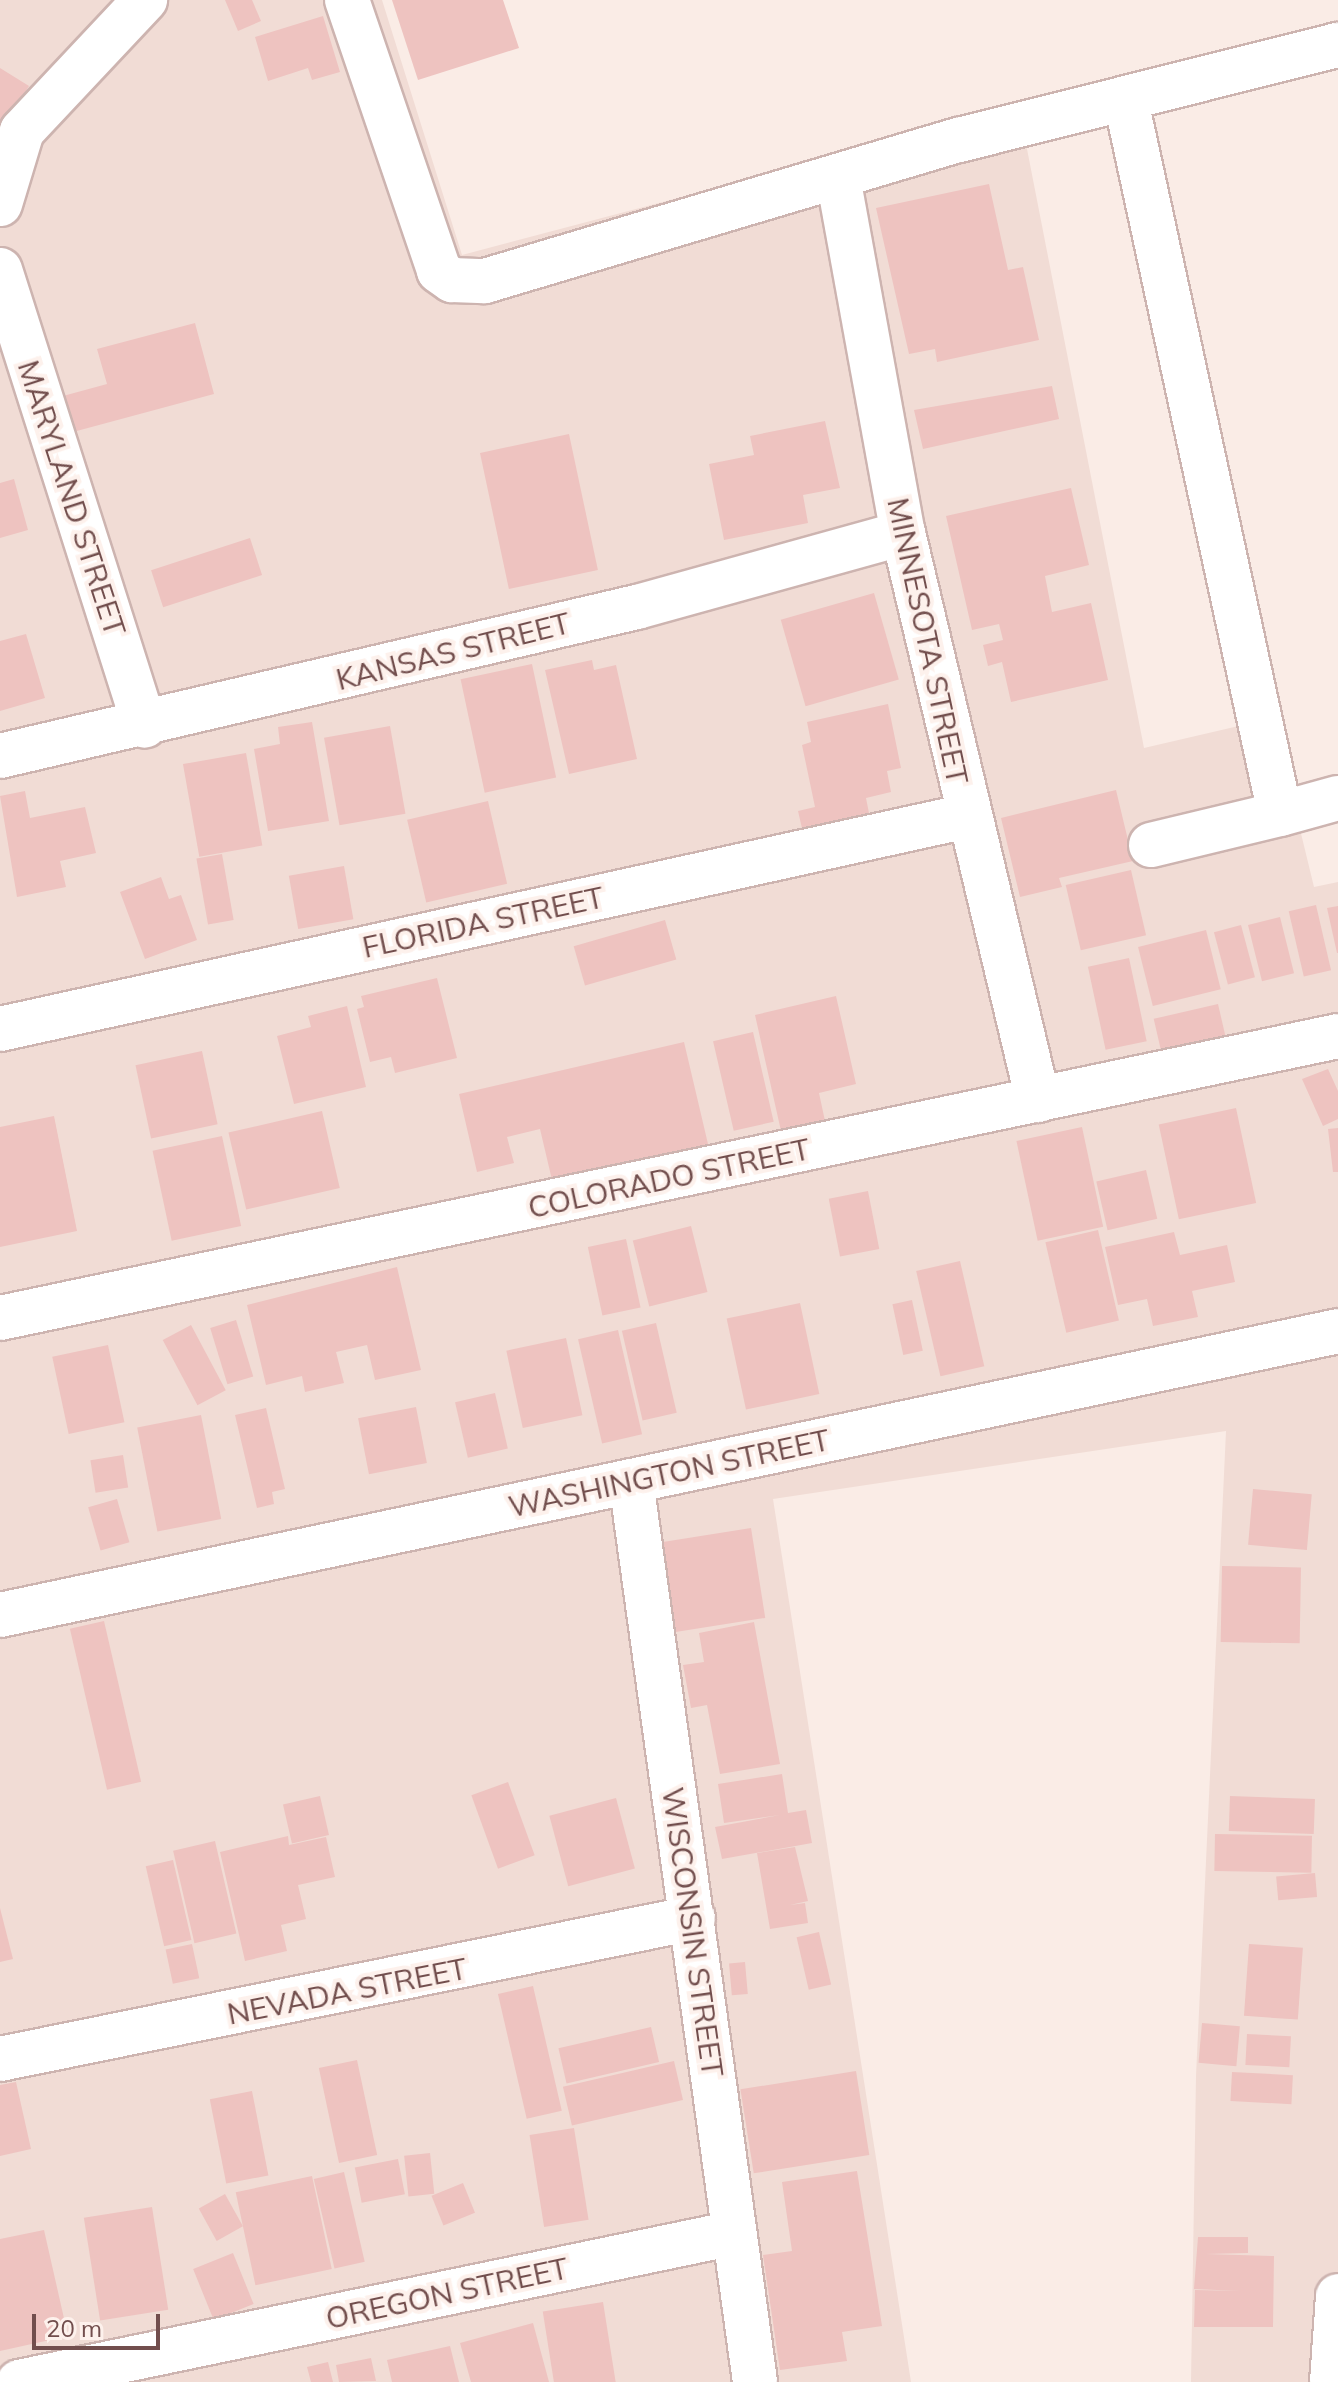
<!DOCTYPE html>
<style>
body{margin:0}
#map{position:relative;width:1338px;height:2382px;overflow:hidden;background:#faece6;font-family:Mulish,sans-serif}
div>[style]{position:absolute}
.residential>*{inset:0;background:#f1dcd5}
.building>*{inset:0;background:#eec3c0;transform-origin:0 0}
.roads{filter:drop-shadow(2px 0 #cdb4b0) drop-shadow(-2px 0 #cdb4b0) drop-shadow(0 2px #cdb4b0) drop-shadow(0 -2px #cdb4b0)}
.street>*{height:44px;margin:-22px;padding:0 22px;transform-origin:22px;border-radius:22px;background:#fff}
span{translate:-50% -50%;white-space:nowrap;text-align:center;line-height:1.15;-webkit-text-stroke:8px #fdf1ec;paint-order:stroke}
.street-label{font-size:30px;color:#724e4d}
.scale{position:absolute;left:32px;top:2314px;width:128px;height:36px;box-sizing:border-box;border:4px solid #724e4d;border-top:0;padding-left:10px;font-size:24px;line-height:28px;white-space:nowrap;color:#724e4d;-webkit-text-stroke:6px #fdf1ec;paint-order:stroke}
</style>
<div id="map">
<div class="residential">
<i style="clip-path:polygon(0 0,382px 0,462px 255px,1019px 108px,1144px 748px,1273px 718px,1314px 887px,1338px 882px,1338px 2382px,1191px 2382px,1196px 2076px,1226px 1431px,773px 1499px,911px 2382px,0 2382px)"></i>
</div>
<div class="building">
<i style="clip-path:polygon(225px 0,252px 0,261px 21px,238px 31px)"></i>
<i style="clip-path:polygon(392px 0,503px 0,519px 48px,418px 80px)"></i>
<i style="clip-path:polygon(323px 16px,340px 72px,312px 80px,308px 68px,268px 81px,255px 37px)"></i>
<i style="clip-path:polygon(0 68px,29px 86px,0 133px)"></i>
<i style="clip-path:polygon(989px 184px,1008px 270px,1023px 267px,1039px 340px,937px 362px,935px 349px,909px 354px,876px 208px)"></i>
<i style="clip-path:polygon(195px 323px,214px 394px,73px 432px,63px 396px,107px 384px,97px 349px)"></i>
<i style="clip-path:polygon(1052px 386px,1059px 419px,923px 449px,914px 410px)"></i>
<i style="clip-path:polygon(825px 421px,840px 488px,803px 495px,808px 523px,724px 540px,709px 464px,754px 455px,750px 436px)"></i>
<i style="left:569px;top:434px;width:139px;height:91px;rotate:78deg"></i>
<i style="clip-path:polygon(14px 479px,28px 530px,0 538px,0 483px)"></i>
<i style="clip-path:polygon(1071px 488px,1089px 565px,1045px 576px,1052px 612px,1091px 603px,1108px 680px,1011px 702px,1002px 662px,988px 666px,983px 645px,1003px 640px,999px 624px,972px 630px,946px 516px)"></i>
<i style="left:250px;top:538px;width:39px;height:104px;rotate:72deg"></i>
<i style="left:874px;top:593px;width:90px;height:97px;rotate:74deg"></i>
<i style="clip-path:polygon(26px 634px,45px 698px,0 711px,0 641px)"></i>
<i style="clip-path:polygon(592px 660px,594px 670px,616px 665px,637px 759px,569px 774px,545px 670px)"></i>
<i style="left:532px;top:664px;width:116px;height:73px;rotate:78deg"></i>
<i style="clip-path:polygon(888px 704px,901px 768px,887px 771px,891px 792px,866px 798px,871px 823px,804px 837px,798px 811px,815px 807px,802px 745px,811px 742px,807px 722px)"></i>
<i style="clip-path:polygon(312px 722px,329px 821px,268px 831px,254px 749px,280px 744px,278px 727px)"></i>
<i style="left:390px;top:726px;width:89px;height:67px;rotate:80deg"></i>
<i style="left:246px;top:753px;width:94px;height:64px;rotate:80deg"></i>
<i style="clip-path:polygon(1116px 790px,1133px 861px,1059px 878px,1062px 887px,1020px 897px,1001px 818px)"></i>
<i style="clip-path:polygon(25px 791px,30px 818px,85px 807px,96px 853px,60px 861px,66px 887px,17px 897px,0 796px)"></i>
<i style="left:488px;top:801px;width:85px;height:83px;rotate:77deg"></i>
<i style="left:222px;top:854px;width:67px;height:26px;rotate:80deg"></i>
<i style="left:344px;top:866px;width:54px;height:56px;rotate:80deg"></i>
<i style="left:1131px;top:870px;width:67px;height:67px;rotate:77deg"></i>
<i style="clip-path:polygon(161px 877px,169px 899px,181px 895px,197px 940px,145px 959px,120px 892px)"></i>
<i style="left:1316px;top:905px;width:67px;height:28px;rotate:77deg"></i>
<i style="clip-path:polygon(1338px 906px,1338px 953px,1337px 953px,1327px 908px)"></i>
<i style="left:1280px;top:917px;width:58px;height:33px;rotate:76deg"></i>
<i style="left:665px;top:920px;width:41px;height:95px;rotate:74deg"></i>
<i style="left:1241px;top:925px;width:54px;height:28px;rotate:75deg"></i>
<i style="left:1206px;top:930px;width:61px;height:70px;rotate:76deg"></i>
<i style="left:1129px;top:958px;width:85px;height:42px;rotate:78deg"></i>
<i style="clip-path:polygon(437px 978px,457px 1058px,395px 1073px,391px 1057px,370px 1062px,357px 1009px,364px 1007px,361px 996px)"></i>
<i style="clip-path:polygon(836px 996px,856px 1084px,819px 1093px,825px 1121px,781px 1131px,755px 1015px)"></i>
<i style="left:1218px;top:1004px;width:36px;height:66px;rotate:77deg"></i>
<i style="clip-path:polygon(347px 1006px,366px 1087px,294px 1104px,277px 1036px,311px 1027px,308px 1016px)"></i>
<i style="left:753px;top:1032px;width:92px;height:41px;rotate:77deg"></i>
<i style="clip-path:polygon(684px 1042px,708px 1144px,552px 1180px,540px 1129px,507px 1137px,514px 1163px,477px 1172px,459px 1094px)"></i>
<i style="left:202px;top:1051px;width:75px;height:68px;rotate:78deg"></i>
<i style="clip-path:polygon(1328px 1069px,1338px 1091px,1338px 1119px,1323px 1126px,1302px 1079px)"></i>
<i style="left:1236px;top:1108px;width:97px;height:79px;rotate:78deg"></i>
<i style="left:322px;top:1111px;width:79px;height:96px;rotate:77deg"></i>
<i style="clip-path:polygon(54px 1116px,77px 1231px,0 1247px,0 1127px)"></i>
<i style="left:1082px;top:1127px;width:102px;height:67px;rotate:78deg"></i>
<i style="clip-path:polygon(1338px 1128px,1338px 1172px,1333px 1172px,1328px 1129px)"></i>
<i style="left:222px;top:1136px;width:92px;height:71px;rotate:78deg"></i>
<i style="left:1146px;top:1170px;width:50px;height:51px;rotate:77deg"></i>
<i style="left:868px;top:1191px;width:59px;height:40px;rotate:79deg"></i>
<i style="left:691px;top:1226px;width:68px;height:60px;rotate:76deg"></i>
<i style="left:1098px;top:1230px;width:93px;height:54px;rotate:77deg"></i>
<i style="clip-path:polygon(1174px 1232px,1180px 1255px,1227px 1245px,1235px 1282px,1192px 1291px,1198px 1317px,1153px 1326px,1147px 1299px,1118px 1305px,1105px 1247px)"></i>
<i style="left:626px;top:1239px;width:70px;height:39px;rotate:78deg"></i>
<i style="left:960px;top:1261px;width:108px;height:45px;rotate:77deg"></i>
<i style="clip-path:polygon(397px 1267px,421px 1370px,375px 1380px,367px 1345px,336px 1352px,344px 1383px,305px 1392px,302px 1376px,266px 1385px,247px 1305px)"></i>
<i style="left:912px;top:1300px;width:52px;height:20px;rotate:78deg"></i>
<i style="left:800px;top:1303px;width:93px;height:75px;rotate:78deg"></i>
<i style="left:236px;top:1320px;width:59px;height:27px;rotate:73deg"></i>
<i style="left:656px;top:1323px;width:92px;height:35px;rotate:77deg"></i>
<i style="left:191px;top:1325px;width:74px;height:32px;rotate:62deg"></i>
<i style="left:618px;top:1330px;width:107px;height:41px;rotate:77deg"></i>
<i style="left:566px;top:1338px;width:79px;height:61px;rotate:78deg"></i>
<i style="left:108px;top:1345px;width:79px;height:57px;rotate:78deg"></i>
<i style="left:495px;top:1393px;width:57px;height:41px;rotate:77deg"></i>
<i style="left:416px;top:1407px;width:57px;height:59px;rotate:79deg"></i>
<i style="clip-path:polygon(266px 1408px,285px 1489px,272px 1492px,274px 1504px,257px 1508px,235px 1415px)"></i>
<i style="left:201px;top:1415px;width:106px;height:65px;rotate:79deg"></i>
<i style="left:123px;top:1455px;width:33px;height:33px;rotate:81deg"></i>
<i style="left:1253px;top:1489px;width:59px;height:56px;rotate:5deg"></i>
<i style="left:117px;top:1499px;width:45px;height:30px;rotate:74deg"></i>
<i style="left:751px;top:1528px;width:91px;height:94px;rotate:81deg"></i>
<i style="left:1222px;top:1566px;width:79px;height:76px;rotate:1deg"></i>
<i style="left:104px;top:1621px;width:165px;height:35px;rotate:77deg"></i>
<i style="clip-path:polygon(754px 1622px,780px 1764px,720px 1774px,707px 1705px,691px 1708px,683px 1665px,704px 1662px,699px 1633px)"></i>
<i style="clip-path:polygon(782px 1774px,788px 1813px,806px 1810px,812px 1843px,722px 1859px,715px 1827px,780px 1815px,724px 1823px,718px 1784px)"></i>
<i style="left:508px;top:1782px;width:78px;height:39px;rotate:70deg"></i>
<i style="left:320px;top:1796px;width:40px;height:38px;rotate:77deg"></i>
<i style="left:1230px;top:1796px;width:85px;height:35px;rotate:2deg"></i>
<i style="left:616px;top:1798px;width:73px;height:69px;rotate:75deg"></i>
<i style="left:1215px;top:1834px;width:97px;height:37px;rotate:1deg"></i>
<i style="clip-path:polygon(288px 1836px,289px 1845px,326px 1837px,335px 1877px,298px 1885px,306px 1919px,281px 1925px,287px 1951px,245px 1961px,220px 1852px)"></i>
<i style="left:215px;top:1841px;width:95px;height:43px;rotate:77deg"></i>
<i style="clip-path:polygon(795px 1847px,808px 1901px,790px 1905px,805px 1903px,808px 1923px,770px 1929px,757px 1853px)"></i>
<i style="left:173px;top:1860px;width:82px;height:28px;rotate:77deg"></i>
<i style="left:1315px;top:1873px;width:24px;height:39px;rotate:85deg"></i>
<i style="clip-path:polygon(0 1908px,13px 1959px,0 1962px)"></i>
<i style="left:819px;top:1932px;width:54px;height:23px;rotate:77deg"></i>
<i style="left:192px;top:1944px;width:35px;height:27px;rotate:78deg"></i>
<i style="left:1249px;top:1944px;width:54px;height:72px;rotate:4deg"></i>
<i style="left:745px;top:1962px;width:32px;height:16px;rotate:85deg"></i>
<i style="left:533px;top:1986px;width:128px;height:36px;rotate:77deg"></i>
<i style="left:1202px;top:2023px;width:38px;height:40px;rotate:5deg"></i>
<i style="left:651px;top:2027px;width:36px;height:95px;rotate:77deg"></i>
<i style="left:1247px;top:2034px;width:44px;height:31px;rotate:3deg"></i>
<i style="left:357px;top:2060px;width:97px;height:39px;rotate:78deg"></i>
<i style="left:674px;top:2061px;width:40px;height:114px;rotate:77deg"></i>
<i style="left:856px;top:2071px;width:85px;height:117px;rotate:81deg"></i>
<i style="left:1232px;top:2072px;width:61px;height:29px;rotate:3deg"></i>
<i style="clip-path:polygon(16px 2082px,31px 2149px,0 2156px,0 2085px)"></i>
<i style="left:252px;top:2091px;width:86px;height:43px;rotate:79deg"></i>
<i style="left:574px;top:2128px;width:93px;height:45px;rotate:81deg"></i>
<i style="left:430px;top:2153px;width:41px;height:26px;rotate:84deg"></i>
<i style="left:398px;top:2159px;width:36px;height:44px;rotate:79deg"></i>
<i style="clip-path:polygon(857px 2171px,882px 2326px,842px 2332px,847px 2361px,780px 2370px,763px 2255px,792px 2251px,782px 2182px)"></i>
<i style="left:344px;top:2172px;width:92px;height:31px;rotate:77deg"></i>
<i style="left:312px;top:2176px;width:95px;height:78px;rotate:78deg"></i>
<i style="left:463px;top:2183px;width:32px;height:34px;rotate:68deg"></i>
<i style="left:225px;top:2194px;width:37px;height:30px;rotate:61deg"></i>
<i style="left:152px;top:2207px;width:104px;height:69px;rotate:81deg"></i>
<i style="clip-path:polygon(44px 2230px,68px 2336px,0 2351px,0 2239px)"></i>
<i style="clip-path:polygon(1198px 2237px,1248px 2237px,1248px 2253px,1206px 2254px,1274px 2256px,1273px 2327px,1194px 2327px,1195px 2290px,1240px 2291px,1194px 2289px)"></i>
<i style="left:233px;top:2253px;width:55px;height:43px;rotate:68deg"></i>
<i style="left:603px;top:2302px;width:81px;height:61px;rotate:81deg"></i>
<i style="clip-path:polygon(533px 2323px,549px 2382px,471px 2382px,460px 2343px)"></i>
<i style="clip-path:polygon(450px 2346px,459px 2382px,392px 2382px,387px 2360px)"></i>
<i style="clip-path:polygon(371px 2358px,376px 2381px,339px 2382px,336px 2365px)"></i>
<i style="clip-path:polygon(328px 2362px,333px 2382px,311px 2382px,307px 2367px)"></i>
</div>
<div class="roads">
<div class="street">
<i style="left:347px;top:0;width:286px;rotate:71.2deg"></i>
<i style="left:439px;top:271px;width:16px;rotate:35deg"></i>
<i style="left:452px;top:280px;width:33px;rotate:2deg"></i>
<i style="left:485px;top:281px;width:495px;rotate:-16.6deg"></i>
<i style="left:959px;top:140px;width:391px;rotate:-14.1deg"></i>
<i style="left:1126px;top:101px;width:729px;rotate:77.81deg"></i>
<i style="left:1280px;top:814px;width:60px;rotate:-15.4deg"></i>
<i style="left:838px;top:177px;width:362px;rotate:79.7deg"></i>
<i style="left:903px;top:533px;width:583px;rotate:76.61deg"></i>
<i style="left:0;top:204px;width:76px;rotate:-73.2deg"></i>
<i style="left:22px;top:131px;width:180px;rotate:-46.8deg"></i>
<i style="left:0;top:270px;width:478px;rotate:72.4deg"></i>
<i style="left:0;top:756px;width:654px;rotate:-13.17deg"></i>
<i style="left:637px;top:607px;width:276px;rotate:-15.5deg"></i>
<i style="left:1151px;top:845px;width:133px;rotate:-13.5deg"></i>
<i style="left:0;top:1029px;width:990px;rotate:-12.42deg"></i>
<i style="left:0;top:1318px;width:1367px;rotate:-11.9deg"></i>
<i style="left:631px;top:1481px;width:909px;rotate:82.16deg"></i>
<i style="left:0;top:1615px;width:1368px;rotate:-11.98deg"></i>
<i style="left:0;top:2059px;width:707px;rotate:-11.5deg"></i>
<i style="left:19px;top:2382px;width:730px;rotate:-11.77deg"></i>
<i style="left:1332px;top:2382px;width:86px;rotate:-86deg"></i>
</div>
</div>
<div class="street-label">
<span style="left:72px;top:498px;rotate:72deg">MARYLAND STREET</span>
<span style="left:928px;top:641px;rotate:78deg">MINNESOTA STREET</span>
<span style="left:453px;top:651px;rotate:-14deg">KANSAS STREET</span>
<span style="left:483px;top:922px;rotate:-12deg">FLORIDA STREET</span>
<span style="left:669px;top:1178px;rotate:-12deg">COLORADO STREET</span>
<span style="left:669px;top:1473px;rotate:-12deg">WASHINGTON STREET</span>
<span style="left:693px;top:1932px;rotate:82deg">WISCONSIN STREET</span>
<span style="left:347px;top:1991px;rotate:-11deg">NEVADA STREET</span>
<span style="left:447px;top:2293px;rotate:-12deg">OREGON STREET</span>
</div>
<div class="scale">20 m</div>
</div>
